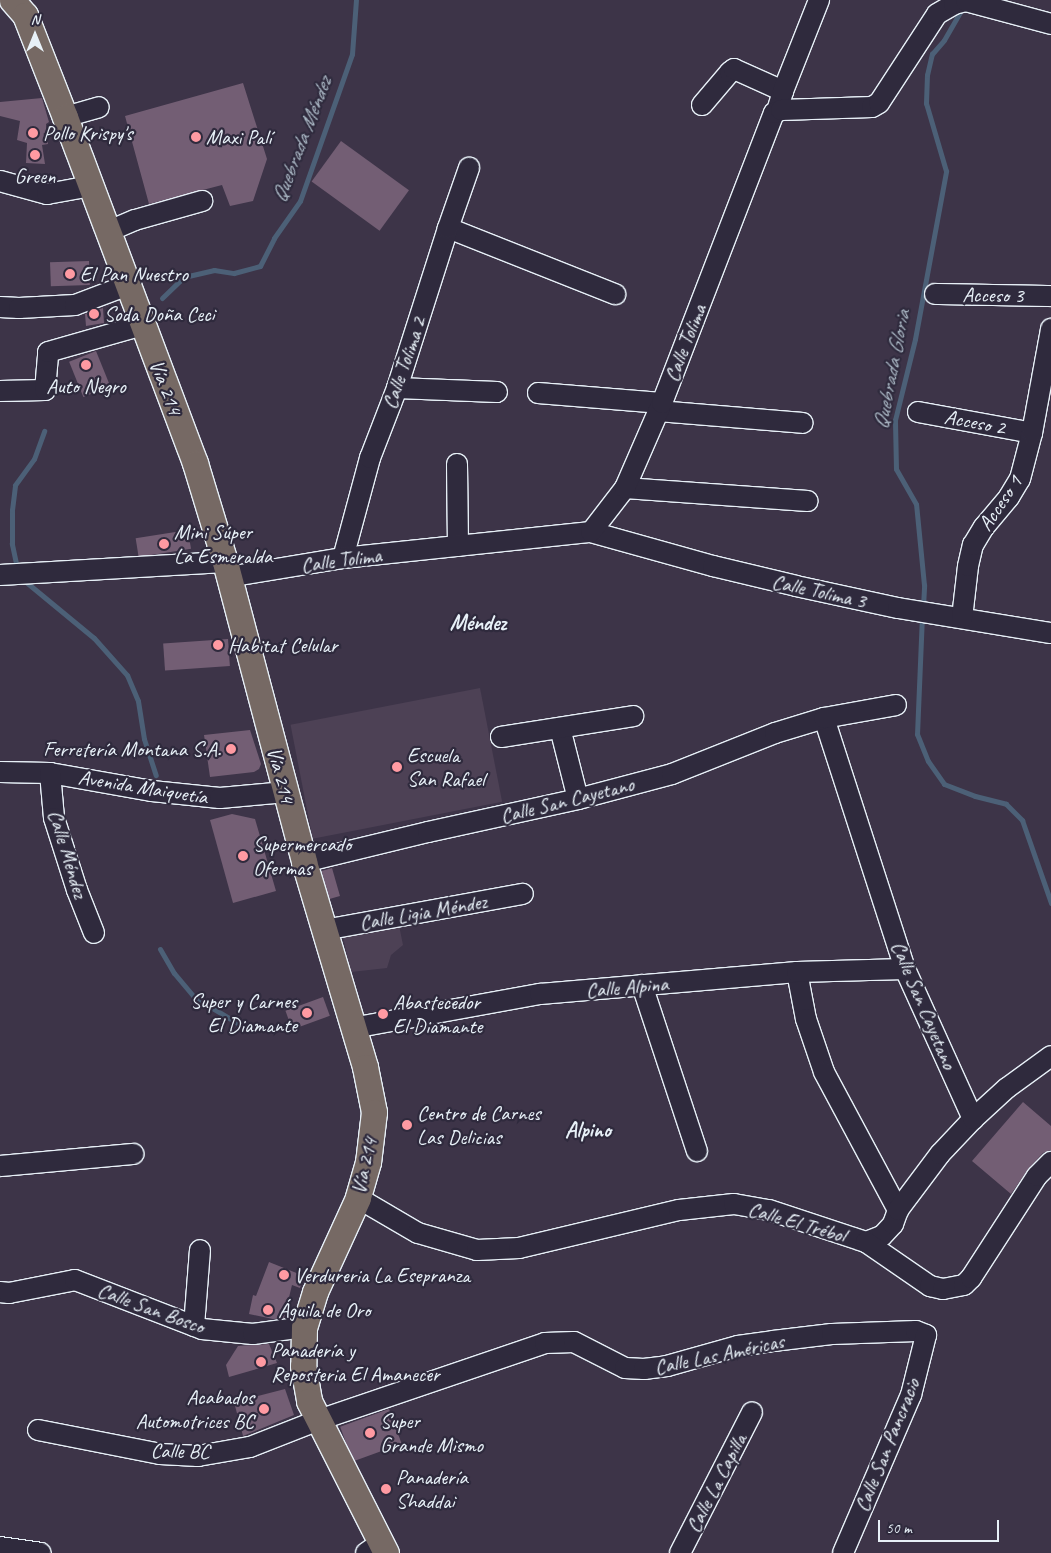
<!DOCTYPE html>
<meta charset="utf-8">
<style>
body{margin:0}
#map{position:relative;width:1051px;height:1553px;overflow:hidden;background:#3d3448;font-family:Caveat,sans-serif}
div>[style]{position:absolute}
.built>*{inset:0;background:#4d4155;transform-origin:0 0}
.stream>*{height:5px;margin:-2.5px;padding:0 2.5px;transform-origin:2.5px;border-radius:2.5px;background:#4c6077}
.building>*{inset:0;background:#735e74;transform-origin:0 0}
.roads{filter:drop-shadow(1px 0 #e8f1f8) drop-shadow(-1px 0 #e8f1f8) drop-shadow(0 1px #e8f1f8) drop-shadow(0 -1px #e8f1f8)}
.minor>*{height:20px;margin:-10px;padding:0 10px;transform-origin:10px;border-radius:10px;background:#2f2a3d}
.major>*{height:25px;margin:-12.5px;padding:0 12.5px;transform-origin:12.5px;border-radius:12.5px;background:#766964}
.dots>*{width:14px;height:14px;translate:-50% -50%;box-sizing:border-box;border:2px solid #2f2a3d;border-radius:50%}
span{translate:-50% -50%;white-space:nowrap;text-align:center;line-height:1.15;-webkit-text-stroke:4.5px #2f2a3d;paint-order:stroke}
.poi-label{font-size:21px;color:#e8f1f8}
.left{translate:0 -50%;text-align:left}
.right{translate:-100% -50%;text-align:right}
.street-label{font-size:21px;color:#e8f1f8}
.water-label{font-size:22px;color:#aab7c4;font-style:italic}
.neighbourhood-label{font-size:22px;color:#e8f1f8;font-weight:700}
.north{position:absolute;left:10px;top:10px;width:50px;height:50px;-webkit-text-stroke:4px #2f2a3d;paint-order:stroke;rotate:0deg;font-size:14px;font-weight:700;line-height:20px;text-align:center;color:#e8f1f8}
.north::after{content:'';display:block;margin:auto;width:18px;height:22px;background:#e8f1f8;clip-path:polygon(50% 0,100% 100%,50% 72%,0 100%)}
.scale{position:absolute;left:878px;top:1520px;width:121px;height:22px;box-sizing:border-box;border:2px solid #e8f1f8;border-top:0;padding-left:6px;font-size:15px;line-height:18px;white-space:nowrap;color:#e8f1f8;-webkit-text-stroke:4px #2f2a3d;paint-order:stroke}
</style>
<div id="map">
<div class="built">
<i style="left:480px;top:688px;width:116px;height:193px;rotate:79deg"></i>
<i style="clip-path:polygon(399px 925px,403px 945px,391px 955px,387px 968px,351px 972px,342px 933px)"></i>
</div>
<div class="stream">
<i style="left:162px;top:298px;width:30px;rotate:-44deg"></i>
<i style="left:184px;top:277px;width:31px;rotate:-13deg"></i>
<i style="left:214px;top:270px;width:20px;rotate:9deg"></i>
<i style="left:234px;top:273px;width:27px;rotate:-15deg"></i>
<i style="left:260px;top:266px;width:31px;rotate:-63deg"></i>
<i style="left:274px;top:238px;width:45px;rotate:-54.9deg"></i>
<i style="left:300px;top:201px;width:156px;rotate:-70.5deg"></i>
<i style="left:352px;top:54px;width:54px;rotate:-85.8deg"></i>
<i style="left:17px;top:568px;width:25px;rotate:-102deg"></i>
<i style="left:12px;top:544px;width:34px;rotate:-90deg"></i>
<i style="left:12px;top:510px;width:25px;rotate:-83deg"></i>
<i style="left:15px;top:485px;width:32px;rotate:-54deg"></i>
<i style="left:34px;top:459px;width:30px;rotate:-70deg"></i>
<i style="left:26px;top:582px;width:88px;rotate:39.5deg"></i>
<i style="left:94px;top:638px;width:50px;rotate:48.3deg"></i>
<i style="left:127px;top:675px;width:28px;rotate:67deg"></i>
<i style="left:138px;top:701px;width:38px;rotate:81deg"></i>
<i style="left:144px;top:739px;width:38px;rotate:72deg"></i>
<i style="left:923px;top:607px;width:22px;rotate:-87deg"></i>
<i style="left:924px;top:585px;width:81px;rotate:-95.6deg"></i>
<i style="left:916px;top:504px;width:40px;rotate:-119.7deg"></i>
<i style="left:896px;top:469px;width:49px;rotate:-91.2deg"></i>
<i style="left:895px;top:420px;width:83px;rotate:-76.1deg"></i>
<i style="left:915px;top:339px;width:171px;rotate:-79.5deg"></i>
<i style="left:946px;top:171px;width:71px;rotate:-106.4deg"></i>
<i style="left:926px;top:103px;width:28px;rotate:-88deg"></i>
<i style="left:927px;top:75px;width:22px;rotate:-77deg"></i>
<i style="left:932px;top:54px;width:18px;rotate:-49deg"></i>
<i style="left:944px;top:40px;width:38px;rotate:-60deg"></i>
<i style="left:922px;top:615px;width:119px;rotate:92.4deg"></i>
<i style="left:917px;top:734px;width:29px;rotate:68deg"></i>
<i style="left:928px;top:761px;width:28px;rotate:55deg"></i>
<i style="left:944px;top:784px;width:33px;rotate:21deg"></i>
<i style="left:975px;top:796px;width:32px;rotate:14deg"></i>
<i style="left:1006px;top:804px;width:23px;rotate:45deg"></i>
<i style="left:1022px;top:820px;width:88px;rotate:70.7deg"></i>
<i style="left:160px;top:949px;width:28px;rotate:60deg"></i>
<i style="left:174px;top:973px;width:31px;rotate:50deg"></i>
<i style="left:194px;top:997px;width:64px;rotate:31deg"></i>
</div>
<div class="building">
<i style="clip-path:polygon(243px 83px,267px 159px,253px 201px,230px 206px,222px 185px,149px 204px,125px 116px)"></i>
<i style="clip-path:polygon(42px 98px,49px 122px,46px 124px,48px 144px,42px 145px,45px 164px,26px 163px,27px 143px,17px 140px,20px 121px,0 116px,0 102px)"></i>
<i style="left:341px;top:141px;width:84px;height:50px;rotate:36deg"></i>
<i style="left:89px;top:261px;width:24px;height:39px;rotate:88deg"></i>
<i style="clip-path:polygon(103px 308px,104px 323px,86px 326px,85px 314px)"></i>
<i style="left:96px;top:351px;width:38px;height:29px;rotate:68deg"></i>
<i style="left:188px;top:530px;width:19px;height:53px;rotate:81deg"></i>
<i style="left:228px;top:639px;width:27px;height:65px;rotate:86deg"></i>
<i style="clip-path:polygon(250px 730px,261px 764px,259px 769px,254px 772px,210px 777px,204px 735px)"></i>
<i style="clip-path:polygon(232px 814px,255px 819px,276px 891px,233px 903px,210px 820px)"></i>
<i style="left:332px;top:868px;width:29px;height:11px;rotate:74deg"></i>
<i style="left:323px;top:997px;width:20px;height:40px;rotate:70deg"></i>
<i style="clip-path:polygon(1023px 1102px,1051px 1126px,1051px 1150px,1043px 1153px,1029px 1168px,1011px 1194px,972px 1161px)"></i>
<i style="clip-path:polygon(269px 1262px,304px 1276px,300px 1288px,292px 1285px,284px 1318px,273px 1319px,249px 1314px,253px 1295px,256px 1296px)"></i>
<i style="clip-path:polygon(269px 1344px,277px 1363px,229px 1377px,226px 1365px,238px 1346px)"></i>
<i style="clip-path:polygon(285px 1389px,294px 1415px,243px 1436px,234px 1402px)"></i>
<i style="left:389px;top:1409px;width:37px;height:52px;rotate:70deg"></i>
</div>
<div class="roads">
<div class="minor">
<i style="left:702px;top:105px;width:43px;rotate:-49.7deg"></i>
<i style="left:730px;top:72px;width:5px;rotate:-37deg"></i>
<i style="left:734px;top:69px;width:54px;rotate:24.2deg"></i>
<i style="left:777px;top:111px;width:21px;rotate:-73deg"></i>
<i style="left:783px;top:91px;width:98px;rotate:-68.4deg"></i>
<i style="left:65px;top:117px;width:35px;rotate:-16deg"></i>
<i style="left:0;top:181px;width:49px;rotate:15.5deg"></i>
<i style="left:47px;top:194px;width:45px;rotate:-10.3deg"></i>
<i style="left:448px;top:228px;width:180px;rotate:21.6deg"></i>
<i style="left:109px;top:231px;width:28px;rotate:-23deg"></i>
<i style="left:135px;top:220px;width:70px;rotate:-15.8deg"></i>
<i style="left:935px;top:294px;width:116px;rotate:1deg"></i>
<i style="left:0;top:307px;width:19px;rotate:3deg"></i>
<i style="left:19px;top:308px;width:56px;rotate:-3.1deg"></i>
<i style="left:75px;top:305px;width:57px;rotate:-20.7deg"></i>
<i style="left:397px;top:388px;width:100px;rotate:2.3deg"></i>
<i style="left:0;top:391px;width:45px;rotate:-1.3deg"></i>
<i style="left:45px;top:390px;width:38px;rotate:-85deg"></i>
<i style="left:48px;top:352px;width:99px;rotate:-15.9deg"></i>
<i style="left:538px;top:393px;width:124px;rotate:4.6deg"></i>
<i style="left:658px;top:411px;width:145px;rotate:4.7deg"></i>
<i style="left:918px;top:412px;width:116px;rotate:10.4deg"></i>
<i style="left:457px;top:464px;width:82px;rotate:89.3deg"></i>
<i style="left:625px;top:488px;width:183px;rotate:4.1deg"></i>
<i style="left:591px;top:532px;width:127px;rotate:15.6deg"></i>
<i style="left:713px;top:566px;width:85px;rotate:13.5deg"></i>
<i style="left:796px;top:586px;width:104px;rotate:12.2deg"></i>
<i style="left:898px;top:608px;width:155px;rotate:9.3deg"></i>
<i style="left:343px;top:558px;width:104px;rotate:-74.9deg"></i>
<i style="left:370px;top:458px;width:75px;rotate:-68.9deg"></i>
<i style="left:397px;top:388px;width:168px;rotate:-72.3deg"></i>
<i style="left:448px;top:228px;width:64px;rotate:-70.7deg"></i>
<i style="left:0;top:575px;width:225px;rotate:-3.3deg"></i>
<i style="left:228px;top:577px;width:117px;rotate:-9.4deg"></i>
<i style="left:343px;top:558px;width:249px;rotate:-6deg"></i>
<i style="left:591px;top:532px;width:56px;rotate:-52.3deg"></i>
<i style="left:625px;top:488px;width:93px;rotate:-66.5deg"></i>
<i style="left:662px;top:403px;width:311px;rotate:-68.9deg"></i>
<i style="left:774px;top:113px;width:8px;rotate:-23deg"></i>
<i style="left:781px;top:110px;width:91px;rotate:-1.9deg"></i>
<i style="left:872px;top:107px;width:8px;rotate:-30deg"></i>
<i style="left:879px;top:103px;width:106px;rotate:-56.9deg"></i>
<i style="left:937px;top:14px;width:20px;rotate:-30deg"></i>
<i style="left:954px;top:4px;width:12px;rotate:-14deg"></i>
<i style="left:966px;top:1px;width:88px;rotate:15.1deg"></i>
<i style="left:962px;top:618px;width:52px;rotate:-83.4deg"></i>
<i style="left:968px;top:566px;width:22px;rotate:-77deg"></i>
<i style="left:973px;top:545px;width:21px;rotate:-59deg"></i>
<i style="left:984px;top:527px;width:39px;rotate:-50deg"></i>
<i style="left:1009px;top:497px;width:21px;rotate:-59deg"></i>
<i style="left:1020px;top:479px;width:48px;rotate:-75.4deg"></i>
<i style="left:1032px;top:433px;width:106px;rotate:-79.6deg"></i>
<i style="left:824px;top:718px;width:264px;rotate:72.1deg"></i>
<i style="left:905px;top:969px;width:165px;rotate:65.6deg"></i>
<i style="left:560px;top:728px;width:73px;rotate:75.8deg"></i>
<i style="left:501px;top:737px;width:134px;rotate:-9deg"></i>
<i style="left:0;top:772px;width:50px;rotate:1.1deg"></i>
<i style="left:50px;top:773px;width:104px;rotate:10deg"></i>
<i style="left:152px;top:791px;width:68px;rotate:5.9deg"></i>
<i style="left:220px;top:798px;width:66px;rotate:-5.2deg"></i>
<i style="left:50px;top:773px;width:45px;rotate:84.9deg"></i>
<i style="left:54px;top:818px;width:76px;rotate:72.3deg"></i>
<i style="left:77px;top:890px;width:46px;rotate:68.4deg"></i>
<i style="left:304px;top:862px;width:128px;rotate:-13.6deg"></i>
<i style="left:428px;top:832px;width:154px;rotate:-12.4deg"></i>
<i style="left:578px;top:799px;width:97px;rotate:-14.9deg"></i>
<i style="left:672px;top:774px;width:111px;rotate:-21.7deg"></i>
<i style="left:775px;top:733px;width:51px;rotate:-17deg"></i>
<i style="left:824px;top:718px;width:73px;rotate:-10.2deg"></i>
<i style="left:324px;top:930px;width:202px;rotate:-10.3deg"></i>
<i style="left:797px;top:972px;width:48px;rotate:79.2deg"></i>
<i style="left:806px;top:1019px;width:56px;rotate:71.2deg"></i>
<i style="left:824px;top:1072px;width:157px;rotate:61.8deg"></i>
<i style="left:642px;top:985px;width:175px;rotate:71.7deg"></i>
<i style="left:352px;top:1028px;width:191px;rotate:-10.3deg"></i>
<i style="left:540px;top:994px;width:258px;rotate:-4.9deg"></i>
<i style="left:797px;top:972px;width:108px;rotate:-1.6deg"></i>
<i style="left:0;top:1166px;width:134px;rotate:-5.2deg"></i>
<i style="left:358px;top:1198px;width:69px;rotate:30.3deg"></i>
<i style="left:418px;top:1233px;width:61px;rotate:16.1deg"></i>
<i style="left:477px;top:1250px;width:42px;rotate:-2.7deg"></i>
<i style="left:519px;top:1248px;width:164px;rotate:-13.4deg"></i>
<i style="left:679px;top:1210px;width:55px;rotate:-6.2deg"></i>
<i style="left:734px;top:1204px;width:36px;rotate:10deg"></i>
<i style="left:769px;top:1210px;width:102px;rotate:18.3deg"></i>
<i style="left:866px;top:1242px;width:17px;rotate:-21deg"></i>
<i style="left:882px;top:1236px;width:16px;rotate:-47deg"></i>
<i style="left:893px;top:1224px;width:15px;rotate:-70deg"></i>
<i style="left:898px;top:1210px;width:70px;rotate:-53.1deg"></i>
<i style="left:940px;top:1154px;width:48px;rotate:-46.7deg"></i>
<i style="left:973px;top:1119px;width:46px;rotate:-42.4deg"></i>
<i style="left:1007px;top:1088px;width:54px;rotate:-36deg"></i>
<i style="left:866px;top:1242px;width:78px;rotate:34.5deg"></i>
<i style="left:930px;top:1286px;width:13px;rotate:13deg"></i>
<i style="left:943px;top:1289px;width:21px;rotate:-11deg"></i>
<i style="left:964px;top:1285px;width:10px;rotate:-45deg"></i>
<i style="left:971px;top:1278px;width:121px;rotate:-57.1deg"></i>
<i style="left:1037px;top:1176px;width:20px;rotate:-45deg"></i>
<i style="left:0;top:1292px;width:9px;rotate:6deg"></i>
<i style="left:9px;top:1293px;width:67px;rotate:-11.1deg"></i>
<i style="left:75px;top:1280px;width:136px;rotate:21.1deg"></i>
<i style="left:202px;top:1329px;width:51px;rotate:5.6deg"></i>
<i style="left:253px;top:1334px;width:51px;rotate:-7.8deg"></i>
<i style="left:194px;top:1326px;width:76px;rotate:-85.5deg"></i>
<i style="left:38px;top:1430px;width:124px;rotate:11.1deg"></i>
<i style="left:160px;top:1454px;width:38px;rotate:3deg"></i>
<i style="left:198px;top:1456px;width:53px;rotate:-9.8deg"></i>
<i style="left:250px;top:1447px;width:74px;rotate:-21.4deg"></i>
<i style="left:319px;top:1420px;width:239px;rotate:-18.8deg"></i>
<i style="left:545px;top:1343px;width:29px;rotate:-2deg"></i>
<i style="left:574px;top:1342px;width:57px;rotate:27deg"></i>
<i style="left:625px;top:1368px;width:19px;rotate:3deg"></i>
<i style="left:644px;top:1369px;width:23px;rotate:-7deg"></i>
<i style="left:667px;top:1366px;width:74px;rotate:-15.7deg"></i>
<i style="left:738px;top:1346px;width:35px;rotate:-8deg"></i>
<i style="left:773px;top:1341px;width:59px;rotate:-6.8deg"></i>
<i style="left:832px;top:1334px;width:84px;rotate:-2deg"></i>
<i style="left:916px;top:1331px;width:11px;rotate:22deg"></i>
<i style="left:926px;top:1335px;width:62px;rotate:104deg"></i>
<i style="left:911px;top:1395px;width:172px;rotate:113.3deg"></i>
<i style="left:0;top:1547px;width:41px;rotate:8.3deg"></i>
<i style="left:366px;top:1553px;width:19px;rotate:-35deg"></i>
<i style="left:680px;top:1553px;width:158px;rotate:-62.9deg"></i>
</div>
<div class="major">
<i style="left:12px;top:0;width:20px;rotate:49deg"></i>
<i style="left:25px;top:15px;width:110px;rotate:68.6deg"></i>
<i style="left:65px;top:117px;width:370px;rotate:69.4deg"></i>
<i style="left:195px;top:463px;width:103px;rotate:73.1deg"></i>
<i style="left:225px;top:562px;width:310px;rotate:75.2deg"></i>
<i style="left:304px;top:862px;width:214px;rotate:73.4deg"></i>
<i style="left:365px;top:1067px;width:46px;rotate:78.7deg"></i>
<i style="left:374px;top:1112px;width:50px;rotate:96.8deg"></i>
<i style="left:368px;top:1162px;width:37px;rotate:106deg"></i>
<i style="left:358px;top:1198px;width:103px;rotate:114.6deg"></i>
<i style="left:315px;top:1292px;width:37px;rotate:107deg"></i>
<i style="left:304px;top:1327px;width:39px;rotate:91deg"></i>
<i style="left:303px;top:1366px;width:36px;rotate:80deg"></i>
<i style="left:309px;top:1401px;width:170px;rotate:63.1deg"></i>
</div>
</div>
<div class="dots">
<i style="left:33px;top:133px;background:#ff9aa2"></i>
<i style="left:196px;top:137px;background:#ff9aa2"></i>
<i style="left:35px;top:155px;background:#ff9aa2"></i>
<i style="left:70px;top:274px;background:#ff9aa2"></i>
<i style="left:94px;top:314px;background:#ff9aa2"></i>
<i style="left:86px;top:365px;background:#ff9aa2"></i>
<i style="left:164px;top:544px;background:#ff9aa2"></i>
<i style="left:218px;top:645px;background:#ff9aa2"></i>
<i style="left:231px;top:749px;background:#ff9aa2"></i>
<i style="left:397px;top:767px;background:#ff9aa2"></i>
<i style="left:243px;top:856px;background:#ff9aa2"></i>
<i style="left:307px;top:1013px;background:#ff9aa2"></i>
<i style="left:383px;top:1014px;background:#ff9aa2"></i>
<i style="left:407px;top:1125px;background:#ff9aa2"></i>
<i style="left:284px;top:1275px;background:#ff9aa2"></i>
<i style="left:268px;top:1310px;background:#ff9aa2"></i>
<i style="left:261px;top:1362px;background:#ff9aa2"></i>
<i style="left:264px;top:1409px;background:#ff9aa2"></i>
<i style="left:370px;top:1433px;background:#ff9aa2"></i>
<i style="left:386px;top:1489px;background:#ff9aa2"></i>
</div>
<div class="poi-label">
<span class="left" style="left:43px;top:133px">Pollo Krispy's</span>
<span class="left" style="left:206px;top:137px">Maxi Palí</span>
<span style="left:35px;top:176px">Green</span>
<span class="left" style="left:80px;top:274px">El Pan Nuestro</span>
<span class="left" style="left:104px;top:314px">Soda Doña Ceci</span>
<span style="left:86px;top:386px">Auto Negro</span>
<span class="left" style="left:174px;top:544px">Mini Súper<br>La Esmeralda</span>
<span class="left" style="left:228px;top:645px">Habitat Celular</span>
<span class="right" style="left:221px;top:749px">Ferretería Montana S.A.</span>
<span class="left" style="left:407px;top:767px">Escuela<br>San Rafael</span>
<span class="left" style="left:253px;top:856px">Supermercado<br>Ofermas</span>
<span class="right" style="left:297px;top:1013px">Super y Carnes<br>El Diamante</span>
<span class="left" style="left:393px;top:1014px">Abastecedor<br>El Diamante</span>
<span class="left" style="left:417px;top:1125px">Centro de Carnes<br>Las Delicias</span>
<span class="left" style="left:294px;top:1275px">Verdureria La Esepranza</span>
<span class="left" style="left:278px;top:1310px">Águila de Oro</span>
<span class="left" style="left:271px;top:1362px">Panadería y<br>Reposteria El Amanecer</span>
<span class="right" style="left:254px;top:1409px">Acabados<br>Automotrices BC</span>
<span class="left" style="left:380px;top:1433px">Super<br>Grande Mismo</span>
<span class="left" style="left:396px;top:1489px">Panadería<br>Shaddai</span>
</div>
<div class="street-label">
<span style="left:993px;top:295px;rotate:1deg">Acceso 3</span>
<span style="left:685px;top:343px;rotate:-69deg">Calle Tolima</span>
<span style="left:404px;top:363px;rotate:-71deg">Calle Tolima 2</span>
<span style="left:166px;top:387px;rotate:69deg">Vía 214</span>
<span style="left:975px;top:422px;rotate:11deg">Acceso 2</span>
<span style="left:1000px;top:503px;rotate:-56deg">Acceso 1</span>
<span style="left:341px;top:560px;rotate:-8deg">Calle Tolima</span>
<span style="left:819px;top:591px;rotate:12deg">Calle Tolima 3</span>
<span style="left:281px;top:775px;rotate:75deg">Vía 214</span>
<span style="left:143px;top:787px;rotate:9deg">Avenida Maiquetía</span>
<span style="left:567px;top:800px;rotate:-14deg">Calle San Cayetano</span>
<span style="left:68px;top:854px;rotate:73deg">Calle Méndez</span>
<span style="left:423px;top:912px;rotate:-10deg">Calle Ligia Méndez</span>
<span style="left:627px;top:987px;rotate:-5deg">Calle Alpina</span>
<span style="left:924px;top:1005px;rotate:67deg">Calle San Cayetano</span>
<span style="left:364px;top:1166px;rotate:-77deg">Vía 214</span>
<span style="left:797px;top:1222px;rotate:16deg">Calle El Trébol</span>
<span style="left:151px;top:1308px;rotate:20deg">Calle San Bosco</span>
<span style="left:719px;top:1354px;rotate:-12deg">Calle Las Américas</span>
<span style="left:887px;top:1445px;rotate:-68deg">Calle San Pancracio</span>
<span style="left:180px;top:1451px;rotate:1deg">Calle BC</span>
<span style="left:716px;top:1483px;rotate:-63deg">Calle La Capilla</span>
</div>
<div class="water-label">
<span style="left:302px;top:140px;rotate:-69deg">Quebrada Méndez</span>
<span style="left:892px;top:370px;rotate:-79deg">Quebrada Gloria</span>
</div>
<div class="neighbourhood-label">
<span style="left:478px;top:624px">Méndez</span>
<span style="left:588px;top:1131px">Alpino</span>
</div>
<div class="north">N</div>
<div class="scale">50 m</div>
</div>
